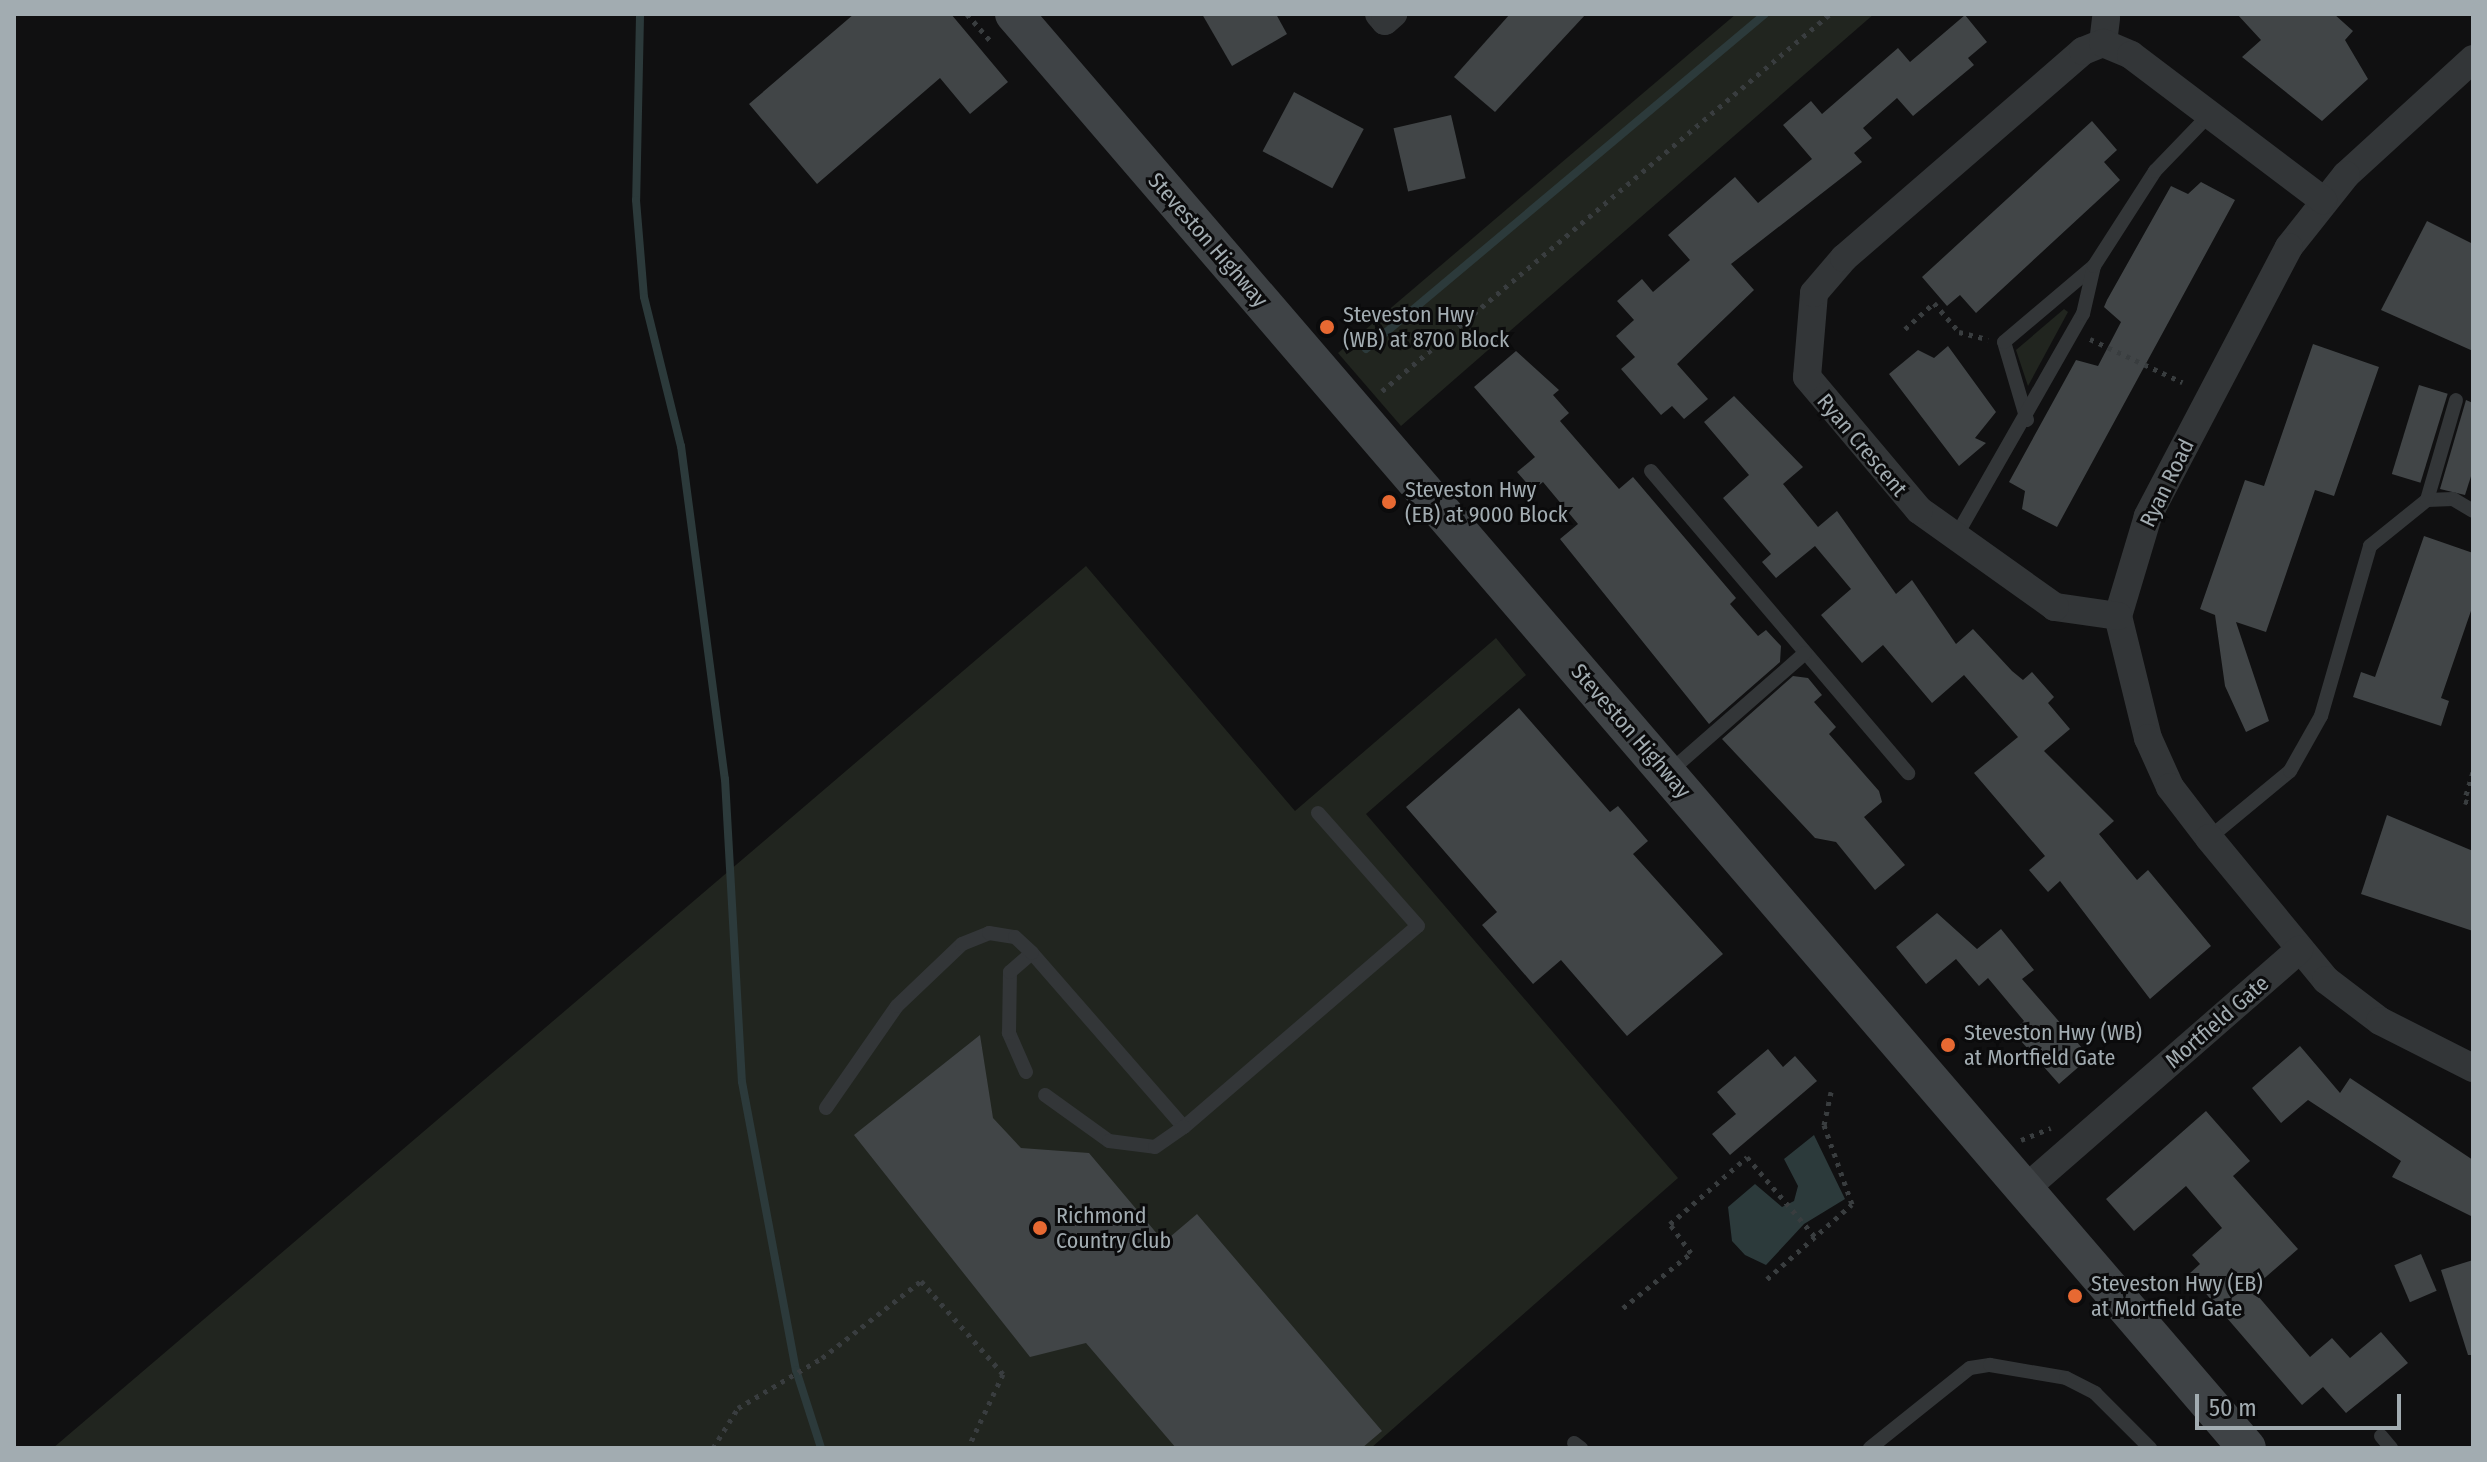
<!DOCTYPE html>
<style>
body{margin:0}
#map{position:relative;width:2487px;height:1462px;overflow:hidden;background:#101011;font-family:"Fira Sans Condensed",sans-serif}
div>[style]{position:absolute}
.green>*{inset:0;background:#21251f}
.water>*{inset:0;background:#2c3a3b}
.stream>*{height:8px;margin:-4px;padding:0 4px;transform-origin:4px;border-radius:4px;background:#2c3a3b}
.building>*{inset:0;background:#414547;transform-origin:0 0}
.path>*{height:5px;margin-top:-2.5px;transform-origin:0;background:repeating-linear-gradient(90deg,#393d3f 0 4px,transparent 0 10px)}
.lane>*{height:14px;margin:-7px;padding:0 7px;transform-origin:7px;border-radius:7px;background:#333638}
.street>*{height:28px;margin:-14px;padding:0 14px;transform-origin:14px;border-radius:14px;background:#333638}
.secondary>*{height:38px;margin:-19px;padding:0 19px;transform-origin:19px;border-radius:19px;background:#3f4346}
.dots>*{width:22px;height:22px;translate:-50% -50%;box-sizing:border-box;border:4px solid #0b0b0c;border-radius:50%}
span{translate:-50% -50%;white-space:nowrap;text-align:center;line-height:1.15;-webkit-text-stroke:6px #0b0b0c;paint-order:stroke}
.street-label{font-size:22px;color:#a2acb1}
.poi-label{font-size:22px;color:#a2acb1}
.left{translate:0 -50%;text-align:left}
.frame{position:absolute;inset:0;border:16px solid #a2acb1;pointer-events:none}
.scale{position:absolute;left:2195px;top:1394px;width:206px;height:36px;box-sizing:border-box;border:4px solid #a2acb1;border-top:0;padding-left:10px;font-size:24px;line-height:28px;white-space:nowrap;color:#a2acb1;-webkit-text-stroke:6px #0b0b0c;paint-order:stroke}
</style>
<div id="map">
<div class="green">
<i style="clip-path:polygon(1736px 14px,1874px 14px,1401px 426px,1338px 353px)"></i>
<i style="clip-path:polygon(2064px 309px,2068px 312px,2028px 386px,2016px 350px)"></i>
<i style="clip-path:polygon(1086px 566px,1295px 811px,1496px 638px,1526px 675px,1366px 814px,1678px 1178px,1371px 1448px,53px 1448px)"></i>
</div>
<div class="water">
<i style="clip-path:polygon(1814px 1135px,1845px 1199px,1804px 1224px,1766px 1265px,1745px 1255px,1732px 1241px,1728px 1207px,1755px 1184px,1782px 1207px,1794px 1201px,1798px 1186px,1784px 1159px)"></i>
</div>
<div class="stream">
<i style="left:640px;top:16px;width:184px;rotate:91.2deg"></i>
<i style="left:636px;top:200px;width:97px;rotate:85.3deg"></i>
<i style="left:644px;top:297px;width:154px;rotate:76.1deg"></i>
<i style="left:681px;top:446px;width:336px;rotate:82.5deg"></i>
<i style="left:725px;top:779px;width:303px;rotate:86.8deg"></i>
<i style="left:742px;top:1082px;width:293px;rotate:79.4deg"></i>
<i style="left:796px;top:1370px;width:82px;rotate:72.2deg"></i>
<i style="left:1366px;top:349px;width:521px;rotate:-40.02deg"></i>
</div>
<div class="building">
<i style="clip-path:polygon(854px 14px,951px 14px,1008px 82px,970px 114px,940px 78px,817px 184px,749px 104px)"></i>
<i style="clip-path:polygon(1202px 14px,1276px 14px,1287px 34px,1232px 66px)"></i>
<i style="clip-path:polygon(1510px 14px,1586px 14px,1495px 112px,1454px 77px)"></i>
<i style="clip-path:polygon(2237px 14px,2334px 14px,2353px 31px,2345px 40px,2368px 79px,2322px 121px,2242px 57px,2261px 40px)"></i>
<i style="clip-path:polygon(1965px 15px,1987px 42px,1968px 58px,1974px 65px,1913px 116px,1897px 98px,1863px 128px,1872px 138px,1854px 153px,1862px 162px,1731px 264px,1754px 290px,1677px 364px,1708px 399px,1684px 419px,1672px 406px,1661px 415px,1621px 369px,1635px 357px,1616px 336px,1634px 320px,1617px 301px,1642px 279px,1653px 292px,1690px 260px,1668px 235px,1735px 177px,1758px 203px,1812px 159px,1783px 125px,1811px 101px,1822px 114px,1898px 48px,1910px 62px)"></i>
<i style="left:1294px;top:92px;width:79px;height:67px;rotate:28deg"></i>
<i style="left:1451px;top:115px;width:65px;height:59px;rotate:77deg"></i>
<i style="clip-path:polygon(2092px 121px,2117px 150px,2104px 162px,2120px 180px,1976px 313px,1960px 295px,1947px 306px,1922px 277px)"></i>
<i style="clip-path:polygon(2201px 182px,2235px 200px,2057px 527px,2022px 509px,2025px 491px,2009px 482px,2076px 360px,2098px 366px,2121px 322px,2104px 307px,2107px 300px,2171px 186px,2188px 194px)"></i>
<i style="clip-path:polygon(2427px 221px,2473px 244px,2473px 351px,2381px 310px)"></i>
<i style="clip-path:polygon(2313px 344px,2379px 367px,2334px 496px,2315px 490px,2266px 632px,2236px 622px,2269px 721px,2246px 732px,2225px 686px,2215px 615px,2200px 609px,2245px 480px,2264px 486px)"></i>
<i style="clip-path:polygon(1948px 346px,1996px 412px,1975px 438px,1986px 443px,1959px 466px,1889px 374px,1918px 350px,1934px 358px)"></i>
<i style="clip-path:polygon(1516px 351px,1559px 390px,1553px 395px,1569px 413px,1560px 421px,1619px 489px,1633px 477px,1736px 598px,1730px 604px,1758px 636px,1766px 630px,1781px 646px,1780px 662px,1709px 724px,1560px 539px,1578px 524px,1543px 482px,1533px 490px,1517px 472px,1535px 457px,1474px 387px)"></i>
<i style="left:2419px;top:385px;width:30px;height:93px;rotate:17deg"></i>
<i style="clip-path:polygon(1734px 396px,1803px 467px,1783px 484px,1818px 527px,1837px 511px,1896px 594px,1912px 580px,1956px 644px,1973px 629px,2012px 671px,2023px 680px,2032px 672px,2054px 697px,2048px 703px,2070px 729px,2044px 751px,2114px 821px,2099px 834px,2137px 880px,2148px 870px,2211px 946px,2150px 999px,2060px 881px,2048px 892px,2029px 870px,2045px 856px,1974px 773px,2018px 737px,1964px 675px,1932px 703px,1883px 645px,1862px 663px,1821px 615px,1851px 589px,1815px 546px,1776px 578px,1762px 562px,1771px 554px,1723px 498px,1749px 475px,1704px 422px)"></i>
<i style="clip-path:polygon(2466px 400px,2473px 403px,2473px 470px,2465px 495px,2440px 489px)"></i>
<i style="clip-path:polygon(2424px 536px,2473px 553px,2473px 605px,2441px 698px,2449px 701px,2441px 726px,2353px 697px,2361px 672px,2375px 677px)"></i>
<i style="clip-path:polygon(1793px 676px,1808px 678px,1822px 695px,1814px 702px,1836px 727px,1829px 734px,1879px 791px,1882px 802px,1864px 817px,1905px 865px,1875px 890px,1836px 842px,1815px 838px,1722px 739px)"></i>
<i style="clip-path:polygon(1519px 708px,1610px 812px,1618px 806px,1648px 841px,1633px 854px,1723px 954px,1627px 1036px,1561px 960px,1533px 984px,1482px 925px,1497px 912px,1406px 807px)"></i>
<i style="clip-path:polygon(2387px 815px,2473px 851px,2473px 931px,2361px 894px)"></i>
<i style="clip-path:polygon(1937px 913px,1977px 949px,2001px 929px,2034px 970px,2022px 979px,2090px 1057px,2059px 1084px,2013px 1032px,2024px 1021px,1988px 978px,1979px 986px,1956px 959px,1926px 984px,1896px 947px)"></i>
<i style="clip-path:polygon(980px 1035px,993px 1118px,1021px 1148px,1089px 1153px,1164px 1242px,1197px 1214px,1382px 1431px,1362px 1448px,1176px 1448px,1086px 1343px,1030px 1357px,854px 1135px)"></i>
<i style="clip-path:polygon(2300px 1046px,2340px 1093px,2350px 1078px,2473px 1160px,2473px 1217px,2392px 1177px,2401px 1161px,2308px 1100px,2281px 1123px,2252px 1088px)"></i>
<i style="clip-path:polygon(1768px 1049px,1783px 1067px,1795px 1056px,1817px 1081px,1730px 1155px,1712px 1134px,1736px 1114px,1717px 1092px)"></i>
<i style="clip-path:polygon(2206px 1111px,2250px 1161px,2233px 1176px,2298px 1249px,2252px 1289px,2310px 1357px,2332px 1338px,2350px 1358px,2381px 1332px,2408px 1363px,2346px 1413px,2323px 1387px,2302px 1405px,2189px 1274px,2200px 1264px,2192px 1255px,2222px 1228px,2186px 1186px,2134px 1231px,2106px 1199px)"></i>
<i style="left:2421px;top:1254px;width:40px;height:29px;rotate:67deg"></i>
<i style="clip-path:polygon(2473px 1260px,2473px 1355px,2468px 1355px,2441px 1270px)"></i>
</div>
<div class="path">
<i style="left:967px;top:14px;width:35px;rotate:49deg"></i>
<i style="left:1905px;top:329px;width:39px;rotate:-42deg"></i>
<i style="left:1934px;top:303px;width:38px;rotate:49deg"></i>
<i style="left:1959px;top:332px;width:30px;rotate:14deg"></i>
<i style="left:2090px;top:339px;width:102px;rotate:25.1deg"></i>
<i style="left:1382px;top:391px;width:586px;rotate:-40.08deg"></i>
<i style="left:2473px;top:772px;width:30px;rotate:107deg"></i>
<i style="left:2464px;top:801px;width:9px;rotate:18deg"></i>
<i style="left:2021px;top:1140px;width:32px;rotate:-22deg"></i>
<i style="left:1767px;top:1279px;width:113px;rotate:-41.4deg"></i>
<i style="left:1852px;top:1204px;width:84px;rotate:-109.5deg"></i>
<i style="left:1824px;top:1125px;width:34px;rotate:-78deg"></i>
<i style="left:1623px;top:1308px;width:87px;rotate:-39deg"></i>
<i style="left:1691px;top:1253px;width:36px;rotate:-126deg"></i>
<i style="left:1670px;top:1224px;width:102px;rotate:-41deg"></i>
<i style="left:1747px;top:1157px;width:105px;rotate:49.6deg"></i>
<i style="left:713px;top:1448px;width:47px;rotate:-58deg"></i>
<i style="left:738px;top:1408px;width:98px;rotate:-30.8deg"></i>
<i style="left:822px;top:1358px;width:125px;rotate:-37.9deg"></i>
<i style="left:921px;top:1281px;width:124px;rotate:48.6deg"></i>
<i style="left:1003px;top:1374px;width:82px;rotate:115.3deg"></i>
</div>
<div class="lane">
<i style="left:2027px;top:420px;width:81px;rotate:-106.4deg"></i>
<i style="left:2004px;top:342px;width:118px;rotate:-40.2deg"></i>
<i style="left:1651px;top:471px;width:397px;rotate:49.6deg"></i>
<i style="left:2427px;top:500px;width:26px;rotate:-2deg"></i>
<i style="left:2453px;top:499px;width:23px;rotate:31deg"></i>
<i style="left:1955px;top:538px;width:258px;rotate:-60.3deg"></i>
<i style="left:2083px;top:314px;width:49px;rotate:-77.1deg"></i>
<i style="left:2094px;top:266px;width:113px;rotate:-57.3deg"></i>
<i style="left:2155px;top:171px;width:79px;rotate:-46deg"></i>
<i style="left:1668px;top:773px;width:182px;rotate:-41.2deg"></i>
<i style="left:2209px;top:838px;width:105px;rotate:-39.6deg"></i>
<i style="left:2290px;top:771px;width:63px;rotate:-60.6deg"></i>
<i style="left:2321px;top:716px;width:177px;rotate:-73.9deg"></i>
<i style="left:2370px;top:546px;width:73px;rotate:-38.9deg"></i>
<i style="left:2427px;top:500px;width:104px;rotate:-73.8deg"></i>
<i style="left:1026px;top:1072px;width:43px;rotate:-113.6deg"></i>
<i style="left:1009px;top:1033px;width:61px;rotate:-89.1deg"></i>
<i style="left:1010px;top:972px;width:29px;rotate:-41deg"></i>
<i style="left:1032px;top:953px;width:231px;rotate:48.9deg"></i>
<i style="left:1184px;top:1127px;width:308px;rotate:-40.7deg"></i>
<i style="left:1418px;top:926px;width:151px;rotate:-131.5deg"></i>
<i style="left:1045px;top:1095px;width:79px;rotate:35.7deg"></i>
<i style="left:1109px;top:1141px;width:46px;rotate:7.4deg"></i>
<i style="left:1155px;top:1147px;width:35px;rotate:-35deg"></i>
<i style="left:826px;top:1108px;width:124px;rotate:-55.2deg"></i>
<i style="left:897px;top:1006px;width:90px;rotate:-43.6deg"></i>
<i style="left:962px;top:944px;width:29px;rotate:-22deg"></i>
<i style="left:989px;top:933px;width:26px;rotate:9deg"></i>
<i style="left:1015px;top:937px;width:23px;rotate:43deg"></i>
<i style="left:2381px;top:1436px;width:16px;rotate:50deg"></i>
<i style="left:1574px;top:1443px;width:9px;rotate:36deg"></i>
<i style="left:1870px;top:1448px;width:128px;rotate:-38.7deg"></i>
<i style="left:1970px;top:1368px;width:20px;rotate:-9deg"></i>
<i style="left:1990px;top:1365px;width:77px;rotate:9.7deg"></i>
<i style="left:2066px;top:1378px;width:33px;rotate:27deg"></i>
<i style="left:2095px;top:1393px;width:78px;rotate:45deg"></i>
</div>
<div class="street">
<i style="left:1379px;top:14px;width:9px;rotate:49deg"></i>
<i style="left:1385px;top:21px;width:11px;rotate:-41deg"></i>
<i style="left:2103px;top:43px;width:25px;rotate:-83deg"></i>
<i style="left:2473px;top:59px;width:172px;rotate:137.6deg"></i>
<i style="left:2346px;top:175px;width:92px;rotate:128.4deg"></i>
<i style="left:2289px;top:247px;width:304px;rotate:117.7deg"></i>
<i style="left:2148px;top:516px;width:104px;rotate:106.7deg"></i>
<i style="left:2118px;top:616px;width:126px;rotate:76.2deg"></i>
<i style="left:2148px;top:738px;width:54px;rotate:65.8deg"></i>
<i style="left:2170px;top:787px;width:64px;rotate:52.6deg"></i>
<i style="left:2209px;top:838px;width:184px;rotate:50.5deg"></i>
<i style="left:2326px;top:980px;width:68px;rotate:37.2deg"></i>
<i style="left:2380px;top:1021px;width:104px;rotate:26.8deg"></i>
<i style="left:2118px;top:616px;width:64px;rotate:-171.9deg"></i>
<i style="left:2055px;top:607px;width:167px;rotate:-144.5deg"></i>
<i style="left:1919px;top:510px;width:174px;rotate:-130.1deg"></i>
<i style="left:1807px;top:377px;width:84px;rotate:-85.2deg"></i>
<i style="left:1814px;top:293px;width:46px;rotate:-49.4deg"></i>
<i style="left:1844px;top:258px;width:316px;rotate:-40.9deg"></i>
<i style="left:2083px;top:51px;width:22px;rotate:-22deg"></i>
<i style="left:2103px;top:43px;width:30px;rotate:23deg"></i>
<i style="left:2131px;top:55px;width:241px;rotate:37.1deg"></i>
<i style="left:2025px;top:1189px;width:364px;rotate:-41.1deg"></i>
</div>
<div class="secondary">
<i style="left:1014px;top:14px;width:1891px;rotate:49.31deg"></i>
</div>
<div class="dots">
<i style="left:1327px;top:327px;background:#e76932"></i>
<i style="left:1389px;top:502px;background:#e76932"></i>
<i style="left:1948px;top:1045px;background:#e76932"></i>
<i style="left:1040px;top:1228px;background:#e76932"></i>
<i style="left:2075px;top:1296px;background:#e76932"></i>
</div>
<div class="street-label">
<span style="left:1208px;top:240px;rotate:49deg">Steveston Highway</span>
<span style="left:1862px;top:445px;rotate:50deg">Ryan Crescent</span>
<span style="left:2167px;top:483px;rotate:-64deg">Ryan Road</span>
<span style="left:1631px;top:731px;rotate:49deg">Steveston Highway</span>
<span style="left:2217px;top:1022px;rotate:-41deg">Mortfield Gate</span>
</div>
<div class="poi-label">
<span class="left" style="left:1343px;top:327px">Steveston Hwy<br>(WB) at 8700 Block</span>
<span class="left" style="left:1405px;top:502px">Steveston Hwy<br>(EB) at 9000 Block</span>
<span class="left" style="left:1964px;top:1045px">Steveston Hwy (WB)<br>at Mortfield Gate</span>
<span class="left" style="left:1056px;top:1228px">Richmond<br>Country Club</span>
<span class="left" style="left:2091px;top:1296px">Steveston Hwy (EB)<br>at Mortfield Gate</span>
</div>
<div class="frame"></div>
<div class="scale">50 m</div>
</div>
